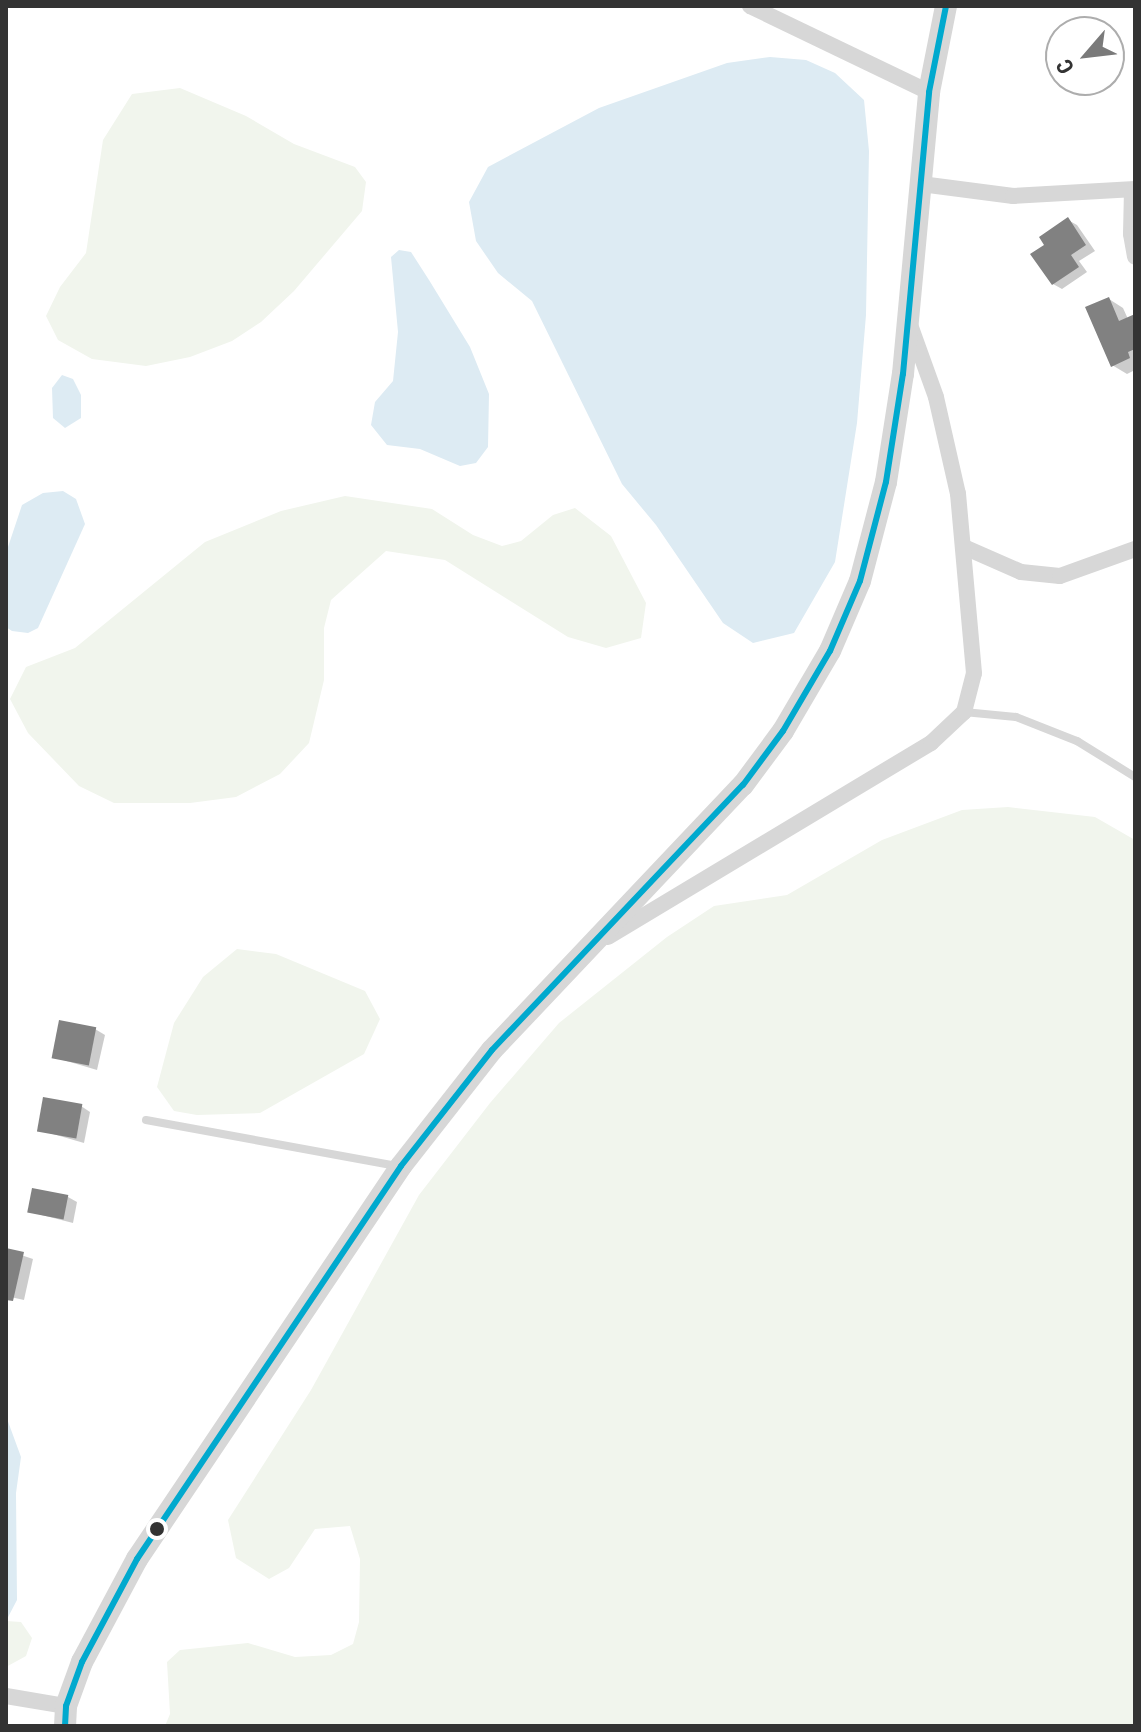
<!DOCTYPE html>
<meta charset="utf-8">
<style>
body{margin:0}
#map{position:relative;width:1141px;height:1732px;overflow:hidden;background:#fff;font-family:"Roboto Condensed",sans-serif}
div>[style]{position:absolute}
.green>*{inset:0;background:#f1f5ed}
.water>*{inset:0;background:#ddebf3}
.shadow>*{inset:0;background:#0003}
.building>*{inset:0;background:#818181;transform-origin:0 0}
.service>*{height:8px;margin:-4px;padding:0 4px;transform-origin:4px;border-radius:4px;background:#d7d7d7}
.minor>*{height:16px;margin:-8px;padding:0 8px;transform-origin:8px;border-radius:8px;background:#d7d7d7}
.tertiary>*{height:22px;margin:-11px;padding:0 11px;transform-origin:11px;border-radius:11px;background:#d7d7d7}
.bus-1>*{height:6px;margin:-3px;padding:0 3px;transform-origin:3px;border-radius:3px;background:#00a9ce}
.dots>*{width:22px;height:22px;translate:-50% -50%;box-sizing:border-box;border:4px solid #fff;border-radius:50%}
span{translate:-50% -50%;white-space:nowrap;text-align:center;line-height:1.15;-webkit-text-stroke:8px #fff;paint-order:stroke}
.frame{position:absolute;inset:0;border:8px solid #333;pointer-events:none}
.north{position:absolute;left:1045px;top:16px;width:80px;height:80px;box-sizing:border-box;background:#fff;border:2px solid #adadad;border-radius:50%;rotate:242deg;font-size:22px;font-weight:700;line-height:32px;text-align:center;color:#333}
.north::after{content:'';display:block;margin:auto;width:28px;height:36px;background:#7a7a7a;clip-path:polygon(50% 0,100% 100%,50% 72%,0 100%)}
</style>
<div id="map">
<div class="green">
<i style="clip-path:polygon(180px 88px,246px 116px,294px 144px,355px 167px,366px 182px,362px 211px,294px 291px,261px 322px,232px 341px,190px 357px,146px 366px,92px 359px,58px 340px,46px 316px,60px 287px,86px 253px,103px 140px,132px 94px)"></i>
<i style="clip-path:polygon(345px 496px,432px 509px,473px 535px,502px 546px,521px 541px,553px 515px,575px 508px,611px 536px,646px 603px,641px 638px,606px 648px,568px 637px,445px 560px,386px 551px,331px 600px,324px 628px,324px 680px,309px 743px,280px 774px,236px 797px,190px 803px,114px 803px,79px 786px,28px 733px,10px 699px,26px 667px,75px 648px,205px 542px,281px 511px)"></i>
<i style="clip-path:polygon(1008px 807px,1095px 817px,1135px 840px,1135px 1726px,165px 1726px,170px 1714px,167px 1662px,180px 1650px,248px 1643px,295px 1657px,331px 1655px,353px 1644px,359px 1622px,360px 1559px,350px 1526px,315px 1529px,289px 1568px,269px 1579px,236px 1558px,228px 1520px,311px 1390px,419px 1195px,490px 1103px,559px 1023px,667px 937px,714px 906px,787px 895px,882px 840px,962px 810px)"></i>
<i style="clip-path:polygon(237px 949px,276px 954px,365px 991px,380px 1019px,364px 1054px,260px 1113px,197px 1115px,174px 1111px,157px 1087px,174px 1023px,203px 977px)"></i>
<i style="clip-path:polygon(6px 1621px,21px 1622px,32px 1638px,26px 1656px,6px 1667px)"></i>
</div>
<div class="water">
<i style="clip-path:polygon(770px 57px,806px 60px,835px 73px,864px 100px,869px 151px,866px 315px,857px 423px,835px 562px,794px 633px,753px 643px,723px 623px,656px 525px,622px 484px,532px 301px,498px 273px,476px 241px,469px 202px,488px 167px,599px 108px,727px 63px)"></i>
<i style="clip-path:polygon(399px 250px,411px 252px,429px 280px,470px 347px,489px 394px,488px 447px,476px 463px,460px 466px,420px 449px,387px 445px,371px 425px,375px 402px,393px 381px,398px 332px,391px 257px)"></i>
<i style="clip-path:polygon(62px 375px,73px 379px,81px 395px,81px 418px,65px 428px,53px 418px,52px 388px)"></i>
<i style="clip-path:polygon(63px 491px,76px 499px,85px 524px,38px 628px,28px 633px,12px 631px,6px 627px,6px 553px,22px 505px,43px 493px)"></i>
<i style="clip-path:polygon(6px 1416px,21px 1457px,16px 1493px,17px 1600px,6px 1621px)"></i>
</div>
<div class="shadow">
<i style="clip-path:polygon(1068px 220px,1077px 225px,1095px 251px,1079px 261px,1087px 272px,1062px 289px,1053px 284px,1047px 246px)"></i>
<i style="clip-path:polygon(1109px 299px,1123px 308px,1128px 319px,1135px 320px,1135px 370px,1127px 374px,1112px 365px)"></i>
<i style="clip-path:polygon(95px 1029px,105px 1035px,97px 1070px,53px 1057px)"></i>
<i style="clip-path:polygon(81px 1106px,90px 1112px,84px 1143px,39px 1130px)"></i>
<i style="clip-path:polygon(68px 1197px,77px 1202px,73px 1223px,30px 1212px)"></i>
<i style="clip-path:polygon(6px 1250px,33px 1259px,24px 1300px,6px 1296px)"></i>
</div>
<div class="building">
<i style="clip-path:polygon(1068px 217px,1086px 245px,1071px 255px,1079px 267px,1052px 285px,1030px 254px,1044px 245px,1039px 237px)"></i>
<i style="clip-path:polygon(1109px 297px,1119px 321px,1135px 314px,1135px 349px,1128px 352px,1130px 358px,1111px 367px,1085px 307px)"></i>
<i style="left:59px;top:1020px;width:38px;height:39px;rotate:11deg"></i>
<i style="left:43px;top:1097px;width:40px;height:35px;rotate:10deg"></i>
<i style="left:32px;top:1188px;width:37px;height:25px;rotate:11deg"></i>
<i style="clip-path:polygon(6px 1248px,24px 1252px,13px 1301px,6px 1300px)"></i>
</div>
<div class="service">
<i style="left:964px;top:712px;width:52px;rotate:5.5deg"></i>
<i style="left:1016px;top:717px;width:66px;rotate:21.5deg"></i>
<i style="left:1077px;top:741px;width:68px;rotate:31.8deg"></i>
<i style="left:146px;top:1120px;width:255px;rotate:10.4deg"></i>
</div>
<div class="minor">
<i style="left:750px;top:6px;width:199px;rotate:25.7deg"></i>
<i style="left:921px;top:184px;width:93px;rotate:7.4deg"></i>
<i style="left:1013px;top:196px;width:122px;rotate:-3.3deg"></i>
<i style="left:1132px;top:190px;width:44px;rotate:91.3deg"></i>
<i style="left:1131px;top:234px;width:23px;rotate:80deg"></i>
<i style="left:964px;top:547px;width:62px;rotate:23.7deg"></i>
<i style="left:1021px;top:572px;width:39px;rotate:6deg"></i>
<i style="left:1060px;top:576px;width:80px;rotate:-19.8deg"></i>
<i style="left:608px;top:937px;width:377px;rotate:-31deg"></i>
<i style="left:931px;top:743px;width:45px;rotate:-43.2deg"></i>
<i style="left:964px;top:712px;width:40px;rotate:-75.6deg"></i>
<i style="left:974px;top:673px;width:180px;rotate:-95.1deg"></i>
<i style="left:958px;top:494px;width:99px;rotate:-102.8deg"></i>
<i style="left:936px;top:397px;width:80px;rotate:-109.8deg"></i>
<i style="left:6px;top:1696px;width:61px;rotate:9.5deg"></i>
</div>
<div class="tertiary">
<i style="left:65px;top:1726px;width:20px;rotate:-87deg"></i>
<i style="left:66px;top:1706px;width:47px;rotate:-70deg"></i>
<i style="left:82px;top:1662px;width:117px;rotate:-61.9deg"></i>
<i style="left:137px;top:1559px;width:473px;rotate:-56.1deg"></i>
<i style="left:401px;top:1166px;width:147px;rotate:-51.9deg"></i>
<i style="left:492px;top:1050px;width:365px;rotate:-46.6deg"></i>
<i style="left:743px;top:785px;width:67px;rotate:-53.5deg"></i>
<i style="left:783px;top:731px;width:93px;rotate:-59.6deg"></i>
<i style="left:830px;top:651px;width:76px;rotate:-66.8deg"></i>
<i style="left:860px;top:581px;width:102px;rotate:-75.3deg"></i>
<i style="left:886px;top:482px;width:109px;rotate:-81.1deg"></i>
<i style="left:903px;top:374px;width:283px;rotate:-84.7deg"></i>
<i style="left:929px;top:92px;width:88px;rotate:-78.8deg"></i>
</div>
<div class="bus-1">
<i style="left:65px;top:1726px;width:20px;rotate:-87deg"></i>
<i style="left:66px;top:1706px;width:47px;rotate:-70deg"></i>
<i style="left:82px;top:1662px;width:117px;rotate:-61.9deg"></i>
<i style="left:137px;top:1559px;width:473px;rotate:-56.1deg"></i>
<i style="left:401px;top:1166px;width:147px;rotate:-51.9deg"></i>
<i style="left:492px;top:1050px;width:365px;rotate:-46.6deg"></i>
<i style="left:743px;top:785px;width:67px;rotate:-53.5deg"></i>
<i style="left:783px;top:731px;width:93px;rotate:-59.6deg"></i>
<i style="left:830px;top:651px;width:76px;rotate:-66.8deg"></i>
<i style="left:860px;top:581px;width:102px;rotate:-75.3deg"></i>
<i style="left:886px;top:482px;width:109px;rotate:-81.1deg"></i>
<i style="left:903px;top:374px;width:283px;rotate:-84.7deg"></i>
<i style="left:929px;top:92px;width:88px;rotate:-78.8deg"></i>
</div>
<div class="dots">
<i style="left:157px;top:1529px;background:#333"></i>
</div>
<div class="frame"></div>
<div class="north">С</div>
</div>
